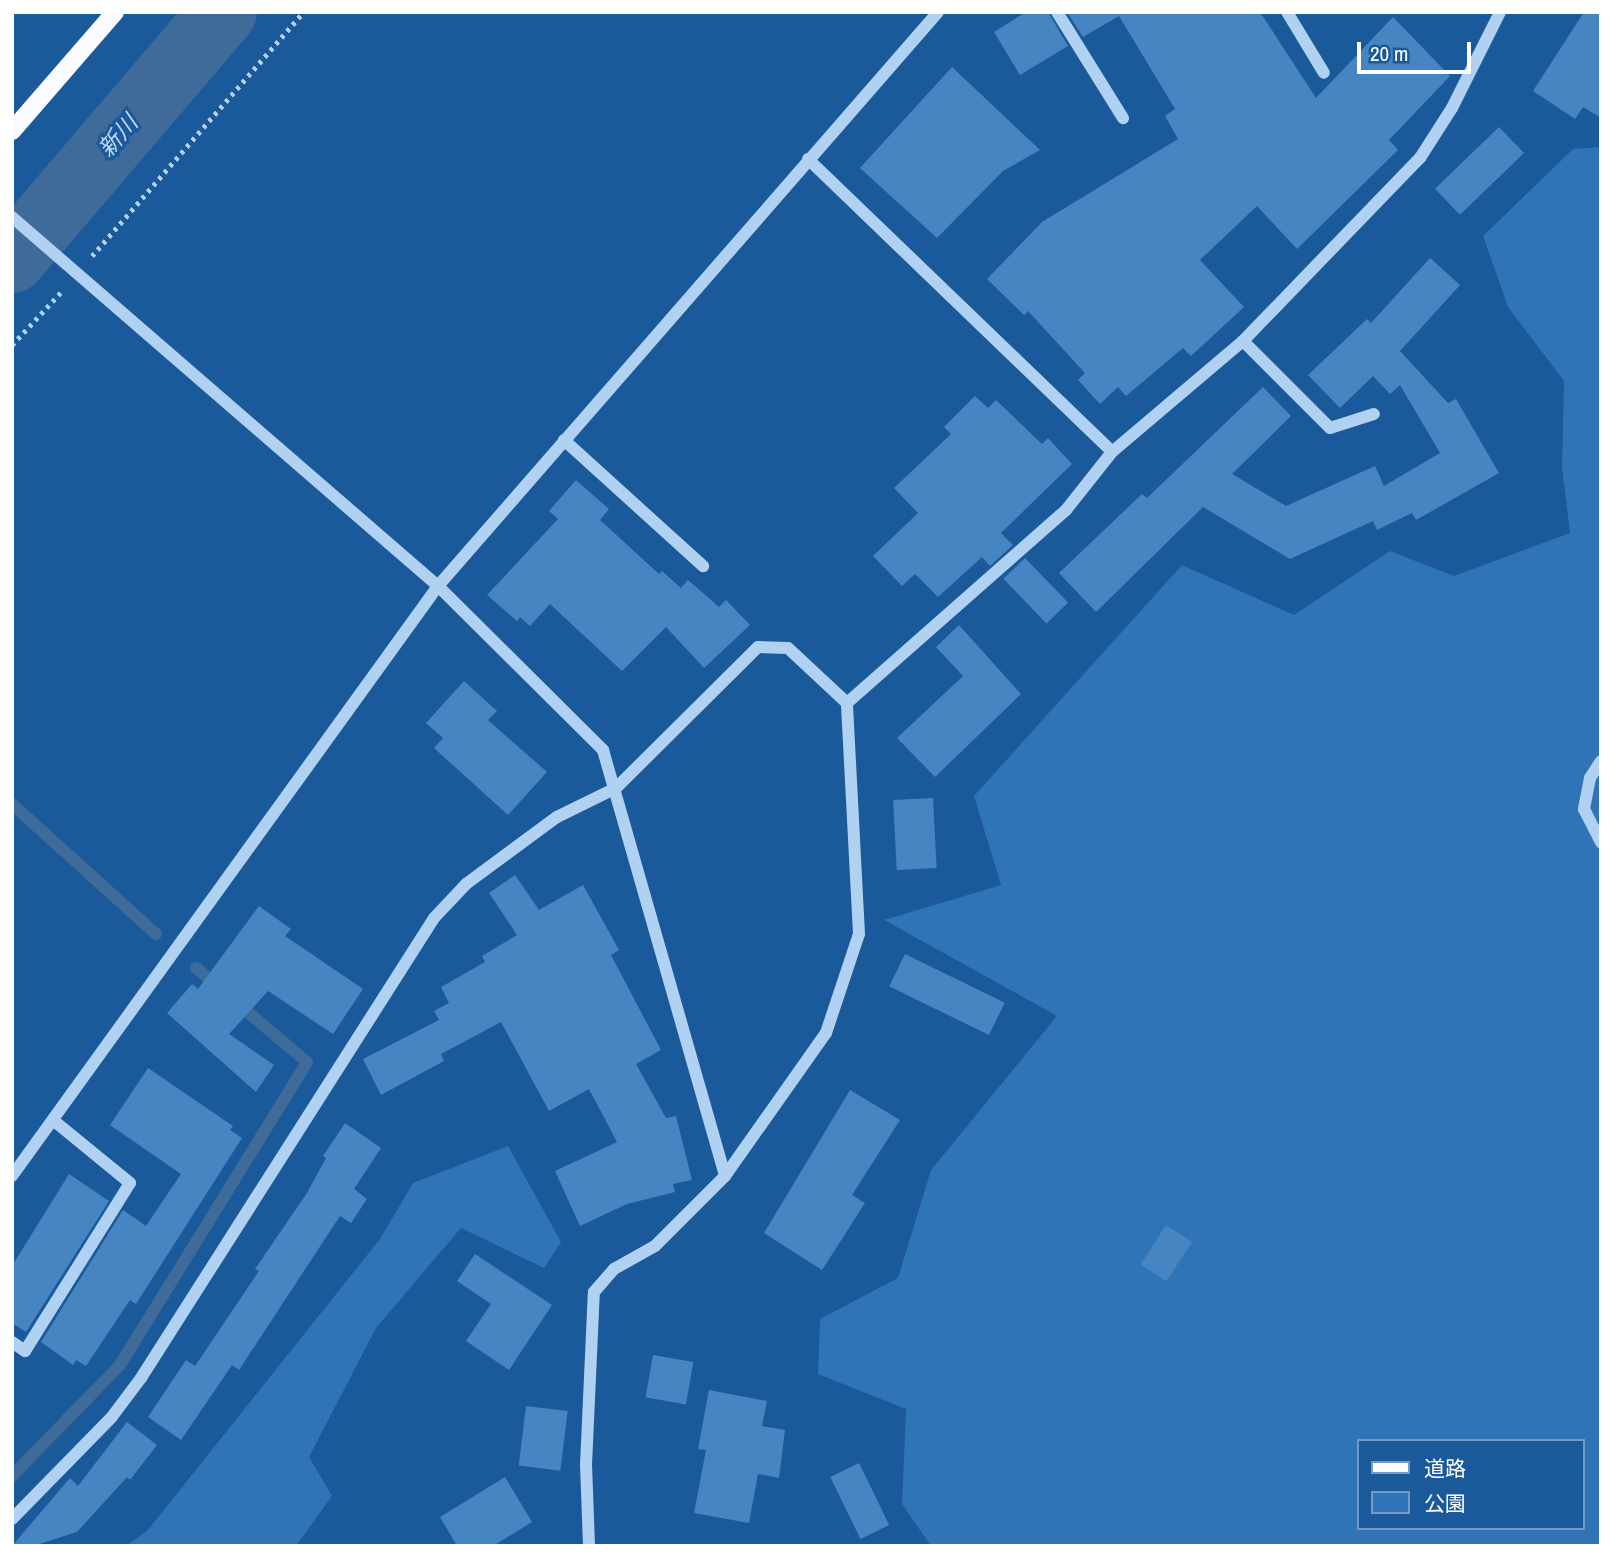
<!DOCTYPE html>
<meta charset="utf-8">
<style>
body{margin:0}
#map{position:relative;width:1613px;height:1558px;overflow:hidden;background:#1a599a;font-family:"Archivo Narrow","Noto Sans JP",sans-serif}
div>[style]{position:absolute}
.green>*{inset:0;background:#2e74b7}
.stream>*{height:12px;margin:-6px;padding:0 6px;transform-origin:6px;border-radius:6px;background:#3e6b99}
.river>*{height:68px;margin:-34px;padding:0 34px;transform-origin:34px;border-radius:34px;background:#3e6b99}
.building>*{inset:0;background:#4785c2;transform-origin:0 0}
.path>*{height:4.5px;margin-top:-2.25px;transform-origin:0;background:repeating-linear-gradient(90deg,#b0d1f1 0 3.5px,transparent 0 8.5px)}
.minor>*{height:12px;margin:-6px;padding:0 6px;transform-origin:6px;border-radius:6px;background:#b0d1f1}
.major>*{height:18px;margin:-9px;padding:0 9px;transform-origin:9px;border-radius:9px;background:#fafcff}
span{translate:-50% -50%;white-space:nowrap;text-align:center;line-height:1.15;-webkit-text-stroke:6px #1a599a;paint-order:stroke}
.water-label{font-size:23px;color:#bddbf7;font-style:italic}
.frame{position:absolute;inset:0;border:14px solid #fff;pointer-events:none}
.legend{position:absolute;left:1357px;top:1439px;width:228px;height:91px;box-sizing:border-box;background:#1a599a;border:2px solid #769bc2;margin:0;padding:9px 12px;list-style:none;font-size:21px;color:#fff}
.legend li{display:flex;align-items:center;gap:14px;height:35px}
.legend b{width:35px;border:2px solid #769bc2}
.scale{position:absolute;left:1357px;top:42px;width:114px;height:32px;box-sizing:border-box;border:4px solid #fff;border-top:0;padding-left:9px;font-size:21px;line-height:24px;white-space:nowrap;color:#fff;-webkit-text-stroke:5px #1a599a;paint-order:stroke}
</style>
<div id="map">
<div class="green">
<i style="clip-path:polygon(evenodd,1601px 147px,1601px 1546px,931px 1546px,902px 1504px,906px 1409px,818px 1374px,820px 1319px,898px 1278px,931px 1170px,1057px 1016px,884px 920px,1001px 885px,974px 796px,1182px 565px,1294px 615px,1390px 551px,1454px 576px,1570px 533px,1562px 467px,1564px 381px,1508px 307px,1483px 236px,1573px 149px,1601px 147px,1359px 1441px,1583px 1441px,1583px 1528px,1359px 1528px,1359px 1441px)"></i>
<i style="clip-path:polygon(508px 1146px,561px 1242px,544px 1268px,461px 1228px,376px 1328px,309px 1457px,332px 1496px,296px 1546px,126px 1546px,147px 1531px,380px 1239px,413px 1183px)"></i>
</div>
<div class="stream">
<i style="left:12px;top:804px;width:194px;rotate:42.1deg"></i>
<i style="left:196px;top:968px;width:28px;rotate:39deg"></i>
<i style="left:12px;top:1476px;width:155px;rotate:-45.8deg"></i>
<i style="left:120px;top:1365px;width:356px;rotate:-58.3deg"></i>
<i style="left:307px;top:1062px;width:92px;rotate:-139.9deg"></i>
</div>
<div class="river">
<i style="left:12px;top:259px;width:325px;rotate:-49.5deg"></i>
</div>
<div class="building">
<i style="clip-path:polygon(1026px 12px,1048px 12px,1068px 46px,1020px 75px,994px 32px)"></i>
<i style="clip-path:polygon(1067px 12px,1260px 12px,1316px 98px,1393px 17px,1450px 76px,1389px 140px,1398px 150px,1297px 249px,1257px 206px,1200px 260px,1244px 307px,1191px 356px,1183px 348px,1126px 396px,1118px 387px,1100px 404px,1078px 380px,1085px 373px,1028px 311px,1024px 315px,987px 279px,1042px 222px,1178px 139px,1165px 116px,1175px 109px,1119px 16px,1083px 37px)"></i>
<i style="clip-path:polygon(1584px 12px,1601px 12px,1601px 118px,1583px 107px,1575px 119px,1533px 91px)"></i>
<i style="clip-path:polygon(952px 67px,1040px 150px,1003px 171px,937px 238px,860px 168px)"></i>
<i style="left:1499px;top:127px;width:36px;height:89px;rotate:46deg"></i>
<i style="clip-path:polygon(1430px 258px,1460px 285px,1400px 351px,1448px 403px,1456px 399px,1499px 473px,1416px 520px,1412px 513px,1377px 530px,1373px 521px,1290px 559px,1203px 507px,1096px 612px,1059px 573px,1142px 494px,1147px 498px,1263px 387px,1291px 416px,1232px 474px,1286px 506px,1375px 466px,1384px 486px,1440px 453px,1400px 385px,1390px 394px,1373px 376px,1340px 408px,1308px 375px,1367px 319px,1371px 323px)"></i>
<i style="clip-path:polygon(975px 396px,988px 408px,996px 400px,1042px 444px,1048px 438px,1072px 464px,1001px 533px,1013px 545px,990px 566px,982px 557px,938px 597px,915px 574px,902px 586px,873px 556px,918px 513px,894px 488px,951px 434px,944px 427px)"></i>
<i style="clip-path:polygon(576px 480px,609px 509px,600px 520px,659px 574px,662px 571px,681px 588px,688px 580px,719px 607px,726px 600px,750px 625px,704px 668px,666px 627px,622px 671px,550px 604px,530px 626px,520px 617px,517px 621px,487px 595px,558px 519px,549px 511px)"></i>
<i style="left:1025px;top:558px;width:62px;height:30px;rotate:46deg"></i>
<i style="clip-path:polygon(959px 625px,1021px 694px,935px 777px,897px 738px,963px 676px,936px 647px)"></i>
<i style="clip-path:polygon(464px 681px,497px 711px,488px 720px,547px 772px,508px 815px,434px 748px,443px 738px,426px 723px)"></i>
<i style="left:933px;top:798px;width:70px;height:40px;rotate:87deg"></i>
<i style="clip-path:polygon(515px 875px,539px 910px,583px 885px,619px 950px,611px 955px,661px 1050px,636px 1064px,666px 1118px,676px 1116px,692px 1180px,673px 1184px,675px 1192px,627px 1204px,580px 1226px,555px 1171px,617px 1142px,589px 1089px,549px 1111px,501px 1022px,441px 1054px,444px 1061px,381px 1095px,363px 1059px,439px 1020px,434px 1011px,449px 1003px,441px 987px,485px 962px,482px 956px,517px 935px,489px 893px)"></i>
<i style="clip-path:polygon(259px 906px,291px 929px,285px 936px,363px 989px,333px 1034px,268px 991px,229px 1034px,274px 1065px,256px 1092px,167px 1013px,192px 984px,198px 989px)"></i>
<i style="left:905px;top:954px;width:111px;height:36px;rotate:26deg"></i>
<i style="clip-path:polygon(148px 1068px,233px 1126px,230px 1130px,242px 1138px,136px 1304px,130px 1300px,86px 1366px,76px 1360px,73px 1365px,41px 1342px,123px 1210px,146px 1226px,181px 1174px,110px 1125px)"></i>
<i style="clip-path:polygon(850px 1090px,900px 1120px,852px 1195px,865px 1203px,822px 1270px,764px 1233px)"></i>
<i style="clip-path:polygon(345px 1123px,381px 1148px,354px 1189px,367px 1199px,351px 1223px,340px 1216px,239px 1370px,232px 1365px,181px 1440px,148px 1417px,186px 1360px,195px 1366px,259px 1271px,255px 1269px,307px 1193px,326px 1158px,323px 1156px)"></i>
<i style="clip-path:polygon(69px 1174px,109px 1201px,26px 1332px,12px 1323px,12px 1266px)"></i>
<i style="left:1166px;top:1225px;width:31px;height:47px;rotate:33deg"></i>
<i style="clip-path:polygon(475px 1254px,552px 1305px,509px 1370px,466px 1341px,491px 1304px,457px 1281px)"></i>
<i style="left:653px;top:1355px;width:41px;height:43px;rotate:10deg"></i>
<i style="clip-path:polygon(709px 1390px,767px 1401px,762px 1426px,785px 1430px,779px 1478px,758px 1474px,749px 1523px,694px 1513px,706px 1450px,698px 1449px)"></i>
<i style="left:526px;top:1406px;width:42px;height:60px;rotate:7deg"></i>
<i style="clip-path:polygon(127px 1422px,157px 1445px,130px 1480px,127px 1477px,77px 1532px,33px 1546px,12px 1546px,70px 1478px,78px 1486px)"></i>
<i style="left:859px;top:1463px;width:69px;height:32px;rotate:64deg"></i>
<i style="clip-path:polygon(505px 1477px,532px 1522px,493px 1546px,457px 1546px,440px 1517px)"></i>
</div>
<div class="path">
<i style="left:92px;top:256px;width:323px;rotate:-49.1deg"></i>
<i style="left:12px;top:345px;width:72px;rotate:-47.2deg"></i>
</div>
<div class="minor">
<i style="left:1057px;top:12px;width:125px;rotate:58.1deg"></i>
<i style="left:1287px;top:12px;width:71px;rotate:58.8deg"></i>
<i style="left:808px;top:159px;width:422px;rotate:43.9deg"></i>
<i style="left:12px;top:217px;width:564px;rotate:40.9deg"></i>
<i style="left:438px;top:586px;width:233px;rotate:44.8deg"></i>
<i style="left:603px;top:750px;width:443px;rotate:74deg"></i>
<i style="left:1243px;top:341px;width:123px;rotate:45deg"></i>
<i style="left:1330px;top:428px;width:46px;rotate:-17.7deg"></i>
<i style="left:564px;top:440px;width:188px;rotate:42.2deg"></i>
<i style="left:1601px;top:761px;width:20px;rotate:123deg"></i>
<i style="left:1590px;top:778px;width:32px;rotate:101deg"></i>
<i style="left:1584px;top:809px;width:38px;rotate:63deg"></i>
<i style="left:12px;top:1176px;width:728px;rotate:-54.17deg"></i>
<i style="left:438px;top:586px;width:761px;rotate:-48.94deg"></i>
<i style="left:12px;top:1342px;width:16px;rotate:35deg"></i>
<i style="left:25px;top:1351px;width:198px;rotate:-58deg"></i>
<i style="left:130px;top:1183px;width:99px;rotate:-140.7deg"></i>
<i style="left:12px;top:1519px;width:141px;rotate:-45.6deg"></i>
<i style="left:111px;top:1418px;width:50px;rotate:-53.1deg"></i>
<i style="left:141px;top:1378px;width:545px;rotate:-57.5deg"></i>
<i style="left:434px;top:918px;width:47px;rotate:-46.7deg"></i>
<i style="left:466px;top:884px;width:113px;rotate:-36.4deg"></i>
<i style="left:557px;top:817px;width:66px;rotate:-26.2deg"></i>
<i style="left:616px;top:788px;width:200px;rotate:-44.8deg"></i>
<i style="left:758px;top:647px;width:30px;rotate:2deg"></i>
<i style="left:788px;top:648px;width:81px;rotate:43deg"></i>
<i style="left:589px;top:1546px;width:81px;rotate:-92.1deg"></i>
<i style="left:586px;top:1465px;width:173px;rotate:-87.4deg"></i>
<i style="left:594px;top:1292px;width:30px;rotate:-49deg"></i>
<i style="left:614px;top:1269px;width:47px;rotate:-29.3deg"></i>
<i style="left:655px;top:1246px;width:99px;rotate:-45deg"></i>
<i style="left:725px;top:1176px;width:175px;rotate:-54.8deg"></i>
<i style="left:826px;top:1033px;width:104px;rotate:-71.6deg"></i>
<i style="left:859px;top:934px;width:231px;rotate:-93deg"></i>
<i style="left:847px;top:703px;width:292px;rotate:-41.4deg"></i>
<i style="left:1066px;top:510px;width:74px;rotate:-51.6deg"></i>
<i style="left:1112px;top:452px;width:172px;rotate:-40.3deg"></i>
<i style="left:1243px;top:341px;width:255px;rotate:-46deg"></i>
<i style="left:1420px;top:158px;width:59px;rotate:-57.4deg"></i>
<i style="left:1452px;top:108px;width:107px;rotate:-63.4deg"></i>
</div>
<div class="major">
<i style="left:12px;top:131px;width:157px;rotate:-49.1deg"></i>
</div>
<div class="water-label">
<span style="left:118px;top:136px;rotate:-49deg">新川</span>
</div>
<div class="frame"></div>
<ul class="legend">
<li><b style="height:9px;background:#fafcff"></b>道路</li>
<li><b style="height:19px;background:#2e74b7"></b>公園</li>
</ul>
<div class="scale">20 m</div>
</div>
